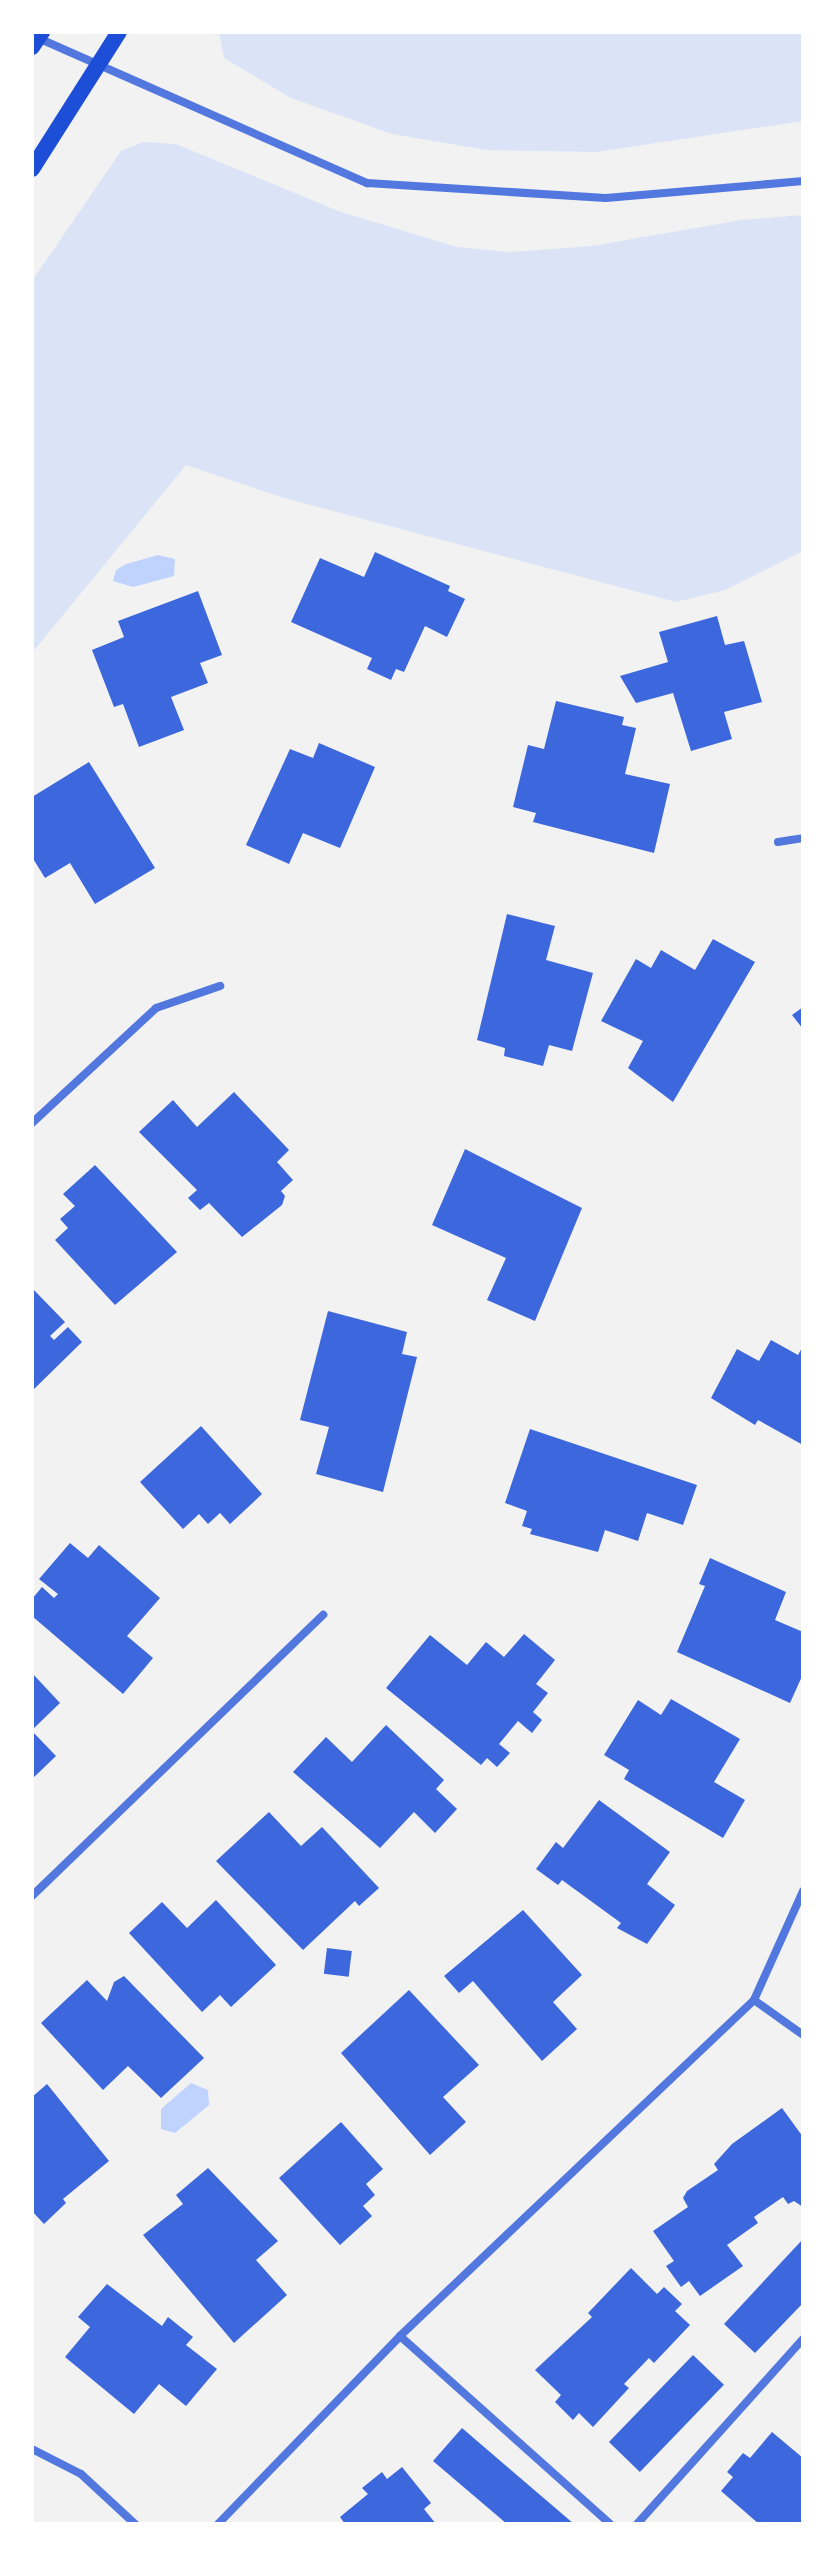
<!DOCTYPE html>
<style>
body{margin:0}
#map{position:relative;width:835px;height:2556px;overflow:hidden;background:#f2f2f2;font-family:"Fira Sans Condensed",sans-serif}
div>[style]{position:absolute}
.green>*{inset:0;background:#dbe4f7}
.water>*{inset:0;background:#bfd3fe}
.building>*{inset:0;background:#3d67dc;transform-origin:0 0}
.minor>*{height:8px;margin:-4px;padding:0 4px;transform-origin:4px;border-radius:4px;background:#5277de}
.secondary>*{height:16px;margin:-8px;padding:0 8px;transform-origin:8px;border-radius:8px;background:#1d4ed8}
span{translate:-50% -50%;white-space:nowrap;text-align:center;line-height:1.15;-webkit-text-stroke:6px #fff;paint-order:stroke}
.frame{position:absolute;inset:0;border:34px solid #fff;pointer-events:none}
</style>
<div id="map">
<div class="green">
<i style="clip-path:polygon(219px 32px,803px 32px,803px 121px,596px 152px,486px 150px,392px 134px,291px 98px,224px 58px)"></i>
<i style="clip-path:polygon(143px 142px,176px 144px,341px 212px,457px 247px,511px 252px,592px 246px,741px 220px,803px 215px,803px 551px,725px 590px,676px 602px,284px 498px,186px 465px,32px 653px,32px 281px,121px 151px)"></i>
</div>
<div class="water">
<i style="clip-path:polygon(158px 555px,175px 559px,174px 576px,133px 587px,113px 581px,116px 570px,126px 564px)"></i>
<i style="clip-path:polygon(191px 2083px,208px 2090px,209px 2105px,175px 2133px,161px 2129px,161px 2109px)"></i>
</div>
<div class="building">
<i style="clip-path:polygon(375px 552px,450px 586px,448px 591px,465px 599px,447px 637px,425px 626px,404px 672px,396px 669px,391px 680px,367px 669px,372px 658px,291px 622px,320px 558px,364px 577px)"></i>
<i style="clip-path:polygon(198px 591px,222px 655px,200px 663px,208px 683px,171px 697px,184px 730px,139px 747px,123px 704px,114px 707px,92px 650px,124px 637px,118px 621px)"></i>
<i style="clip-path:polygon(717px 616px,725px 645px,744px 641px,762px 702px,724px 712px,732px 739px,691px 751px,673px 693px,636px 703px,620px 676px,668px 662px,659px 632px)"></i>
<i style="clip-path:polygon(556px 701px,624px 717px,622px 725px,636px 728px,625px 774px,670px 784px,654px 853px,533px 822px,536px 813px,513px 807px,528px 745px,544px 749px)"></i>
<i style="clip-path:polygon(319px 743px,375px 767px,340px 848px,303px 833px,289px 864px,246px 845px,290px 749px,313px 758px)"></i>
<i style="clip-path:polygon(89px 762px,155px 868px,95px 904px,70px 863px,45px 878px,32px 857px,32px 797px)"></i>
<i style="clip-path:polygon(507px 914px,555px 926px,546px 960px,593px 973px,572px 1051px,549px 1045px,543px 1066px,504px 1056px,505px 1048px,477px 1040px)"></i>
<i style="clip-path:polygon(713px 939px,755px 962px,673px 1102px,628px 1068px,643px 1041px,601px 1021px,636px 959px,651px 968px,661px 950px,695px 970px)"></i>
<i style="clip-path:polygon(803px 1007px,803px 1029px,792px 1015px)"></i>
<i style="clip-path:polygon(234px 1092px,289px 1150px,277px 1162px,293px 1180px,281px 1191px,285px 1196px,282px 1205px,242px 1237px,209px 1203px,200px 1210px,188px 1198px,197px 1190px,139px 1132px,173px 1100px,197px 1127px)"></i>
<i style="clip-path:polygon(465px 1149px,582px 1208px,535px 1321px,487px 1300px,506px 1258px,432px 1225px)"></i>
<i style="clip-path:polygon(95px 1165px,177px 1252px,115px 1305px,55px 1240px,68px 1228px,60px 1219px,75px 1206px,63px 1194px)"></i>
<i style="clip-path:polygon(32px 1288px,65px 1322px,50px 1336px,54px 1340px,68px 1327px,82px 1342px,32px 1391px)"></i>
<i style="clip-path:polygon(328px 1311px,407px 1332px,402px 1354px,417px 1357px,383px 1492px,316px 1474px,329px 1427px,300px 1420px)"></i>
<i style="clip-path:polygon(771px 1340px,798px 1355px,803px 1346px,803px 1445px,758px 1420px,755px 1425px,711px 1398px,737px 1349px,759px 1361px)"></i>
<i style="clip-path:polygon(201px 1426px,262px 1494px,230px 1524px,220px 1513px,208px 1524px,199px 1514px,183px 1529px,140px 1482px)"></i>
<i style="clip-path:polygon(530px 1429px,697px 1485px,683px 1525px,647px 1513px,638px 1541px,605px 1530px,598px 1552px,530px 1534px,532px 1529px,522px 1526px,527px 1511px,505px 1503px)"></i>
<i style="clip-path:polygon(70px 1543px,88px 1558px,99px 1545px,160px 1598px,127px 1636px,153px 1658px,123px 1694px,32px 1616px,32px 1599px,42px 1587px,54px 1598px,58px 1594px,39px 1579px)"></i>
<i style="clip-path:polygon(710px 1558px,786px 1592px,775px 1620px,803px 1632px,803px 1674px,790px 1703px,677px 1652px,705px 1586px,699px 1584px)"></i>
<i style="clip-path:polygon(524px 1634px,555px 1660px,536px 1684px,548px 1693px,533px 1712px,542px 1720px,532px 1733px,518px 1721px,499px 1744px,510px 1753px,497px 1767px,487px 1758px,481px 1765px,386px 1688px,430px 1635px,467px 1665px,486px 1642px,504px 1657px)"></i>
<i style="clip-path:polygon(32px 1673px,60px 1703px,32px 1730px)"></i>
<i style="clip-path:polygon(671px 1699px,740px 1739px,714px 1782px,745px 1800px,723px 1838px,624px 1779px,629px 1770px,604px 1755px,638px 1700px,661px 1715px)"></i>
<i style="clip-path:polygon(386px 1725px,444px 1780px,436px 1789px,457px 1809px,435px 1833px,414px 1812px,380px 1848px,293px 1772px,326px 1737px,352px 1762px)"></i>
<i style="clip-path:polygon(32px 1731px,56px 1756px,32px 1779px)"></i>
<i style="clip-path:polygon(599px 1800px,670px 1852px,647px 1884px,675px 1905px,647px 1944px,617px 1928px,621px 1923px,562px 1880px,558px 1885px,536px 1869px,556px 1842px,563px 1848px)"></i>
<i style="clip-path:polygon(269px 1812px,301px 1846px,322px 1827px,379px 1888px,359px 1906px,355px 1901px,303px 1950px,216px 1861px)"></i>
<i style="clip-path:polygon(216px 1900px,276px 1965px,231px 2007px,220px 1995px,202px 2012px,129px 1933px,162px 1902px,187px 1928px)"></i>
<i style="clip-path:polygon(523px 1910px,582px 1975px,553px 2002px,577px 2029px,542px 2061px,473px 1981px,459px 1993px,444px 1976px)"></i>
<i style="left:327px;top:1948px;width:25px;height:26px;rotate:7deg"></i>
<i style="clip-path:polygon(124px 1976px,204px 2058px,161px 2098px,128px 2066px,103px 2090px,41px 2023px,87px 1980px,107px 2001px,114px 1982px)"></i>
<i style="clip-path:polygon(409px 1990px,479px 2065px,443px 2097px,466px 2122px,430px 2155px,341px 2053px)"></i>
<i style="clip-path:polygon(47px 2084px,109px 2161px,63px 2199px,66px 2203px,44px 2224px,32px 2211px,32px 2097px)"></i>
<i style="clip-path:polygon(782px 2108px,803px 2137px,803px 2207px,794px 2201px,788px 2204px,783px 2197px,754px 2217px,758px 2223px,727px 2245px,743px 2266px,700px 2296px,689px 2281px,681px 2287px,666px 2266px,674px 2261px,653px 2231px,688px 2207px,683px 2198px,687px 2191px,718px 2170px,714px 2164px,732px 2144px)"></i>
<i style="clip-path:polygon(341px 2122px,383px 2169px,366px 2184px,375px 2195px,363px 2206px,372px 2216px,340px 2245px,279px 2178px)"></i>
<i style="clip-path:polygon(208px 2168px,278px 2241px,256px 2260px,287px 2295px,234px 2343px,143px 2235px,183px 2204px,176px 2195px)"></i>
<i style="clip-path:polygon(803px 2239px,803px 2303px,755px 2353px,724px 2324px)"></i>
<i style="clip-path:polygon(631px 2268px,657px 2294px,664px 2287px,682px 2304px,675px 2311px,690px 2325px,654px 2363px,649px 2358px,624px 2384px,629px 2388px,593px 2427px,579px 2413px,573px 2420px,555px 2402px,561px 2395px,535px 2370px,592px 2317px,588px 2313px)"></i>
<i style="clip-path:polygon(107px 2284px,162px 2326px,168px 2317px,193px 2337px,186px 2345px,217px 2369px,186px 2406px,159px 2384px,134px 2414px,65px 2357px,90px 2327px,78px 2317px)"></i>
<i style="left:693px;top:2355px;width:43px;height:121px;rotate:44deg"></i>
<i style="clip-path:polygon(462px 2428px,574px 2524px,507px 2524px,433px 2461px)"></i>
<i style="clip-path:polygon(772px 2432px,803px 2458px,803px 2524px,759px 2524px,721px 2491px,733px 2477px,727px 2472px,743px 2453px,750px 2458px)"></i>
<i style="clip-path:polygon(402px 2467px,431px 2503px,424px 2509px,436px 2524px,345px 2524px,340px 2517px,368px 2494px,362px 2488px,382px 2472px,387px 2479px)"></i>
</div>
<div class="minor">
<i style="left:38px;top:38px;width:360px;rotate:23.8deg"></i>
<i style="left:367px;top:183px;width:239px;rotate:3.6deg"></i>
<i style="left:606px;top:198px;width:198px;rotate:-4.9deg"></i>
<i style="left:778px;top:842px;width:25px;rotate:-9deg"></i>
<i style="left:32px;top:1123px;width:169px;rotate:-42.8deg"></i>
<i style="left:156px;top:1008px;width:68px;rotate:-19deg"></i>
<i style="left:32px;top:1896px;width:405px;rotate:-44deg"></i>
<i style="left:754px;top:2000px;width:60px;rotate:35.5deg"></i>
<i style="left:400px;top:2336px;width:282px;rotate:41.8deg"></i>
<i style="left:32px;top:2449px;width:55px;rotate:27deg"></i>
<i style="left:81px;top:2474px;width:74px;rotate:42.8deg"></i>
<i style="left:218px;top:2524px;width:262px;rotate:-45.9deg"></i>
<i style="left:400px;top:2336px;width:488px;rotate:-43.5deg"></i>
<i style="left:754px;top:2000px;width:120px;rotate:-65.8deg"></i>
<i style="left:637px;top:2524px;width:249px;rotate:-48.1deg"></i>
</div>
<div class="secondary">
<i style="left:32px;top:47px;width:18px;rotate:-56deg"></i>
<i style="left:32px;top:169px;width:162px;rotate:-57.6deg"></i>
</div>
<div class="frame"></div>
</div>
